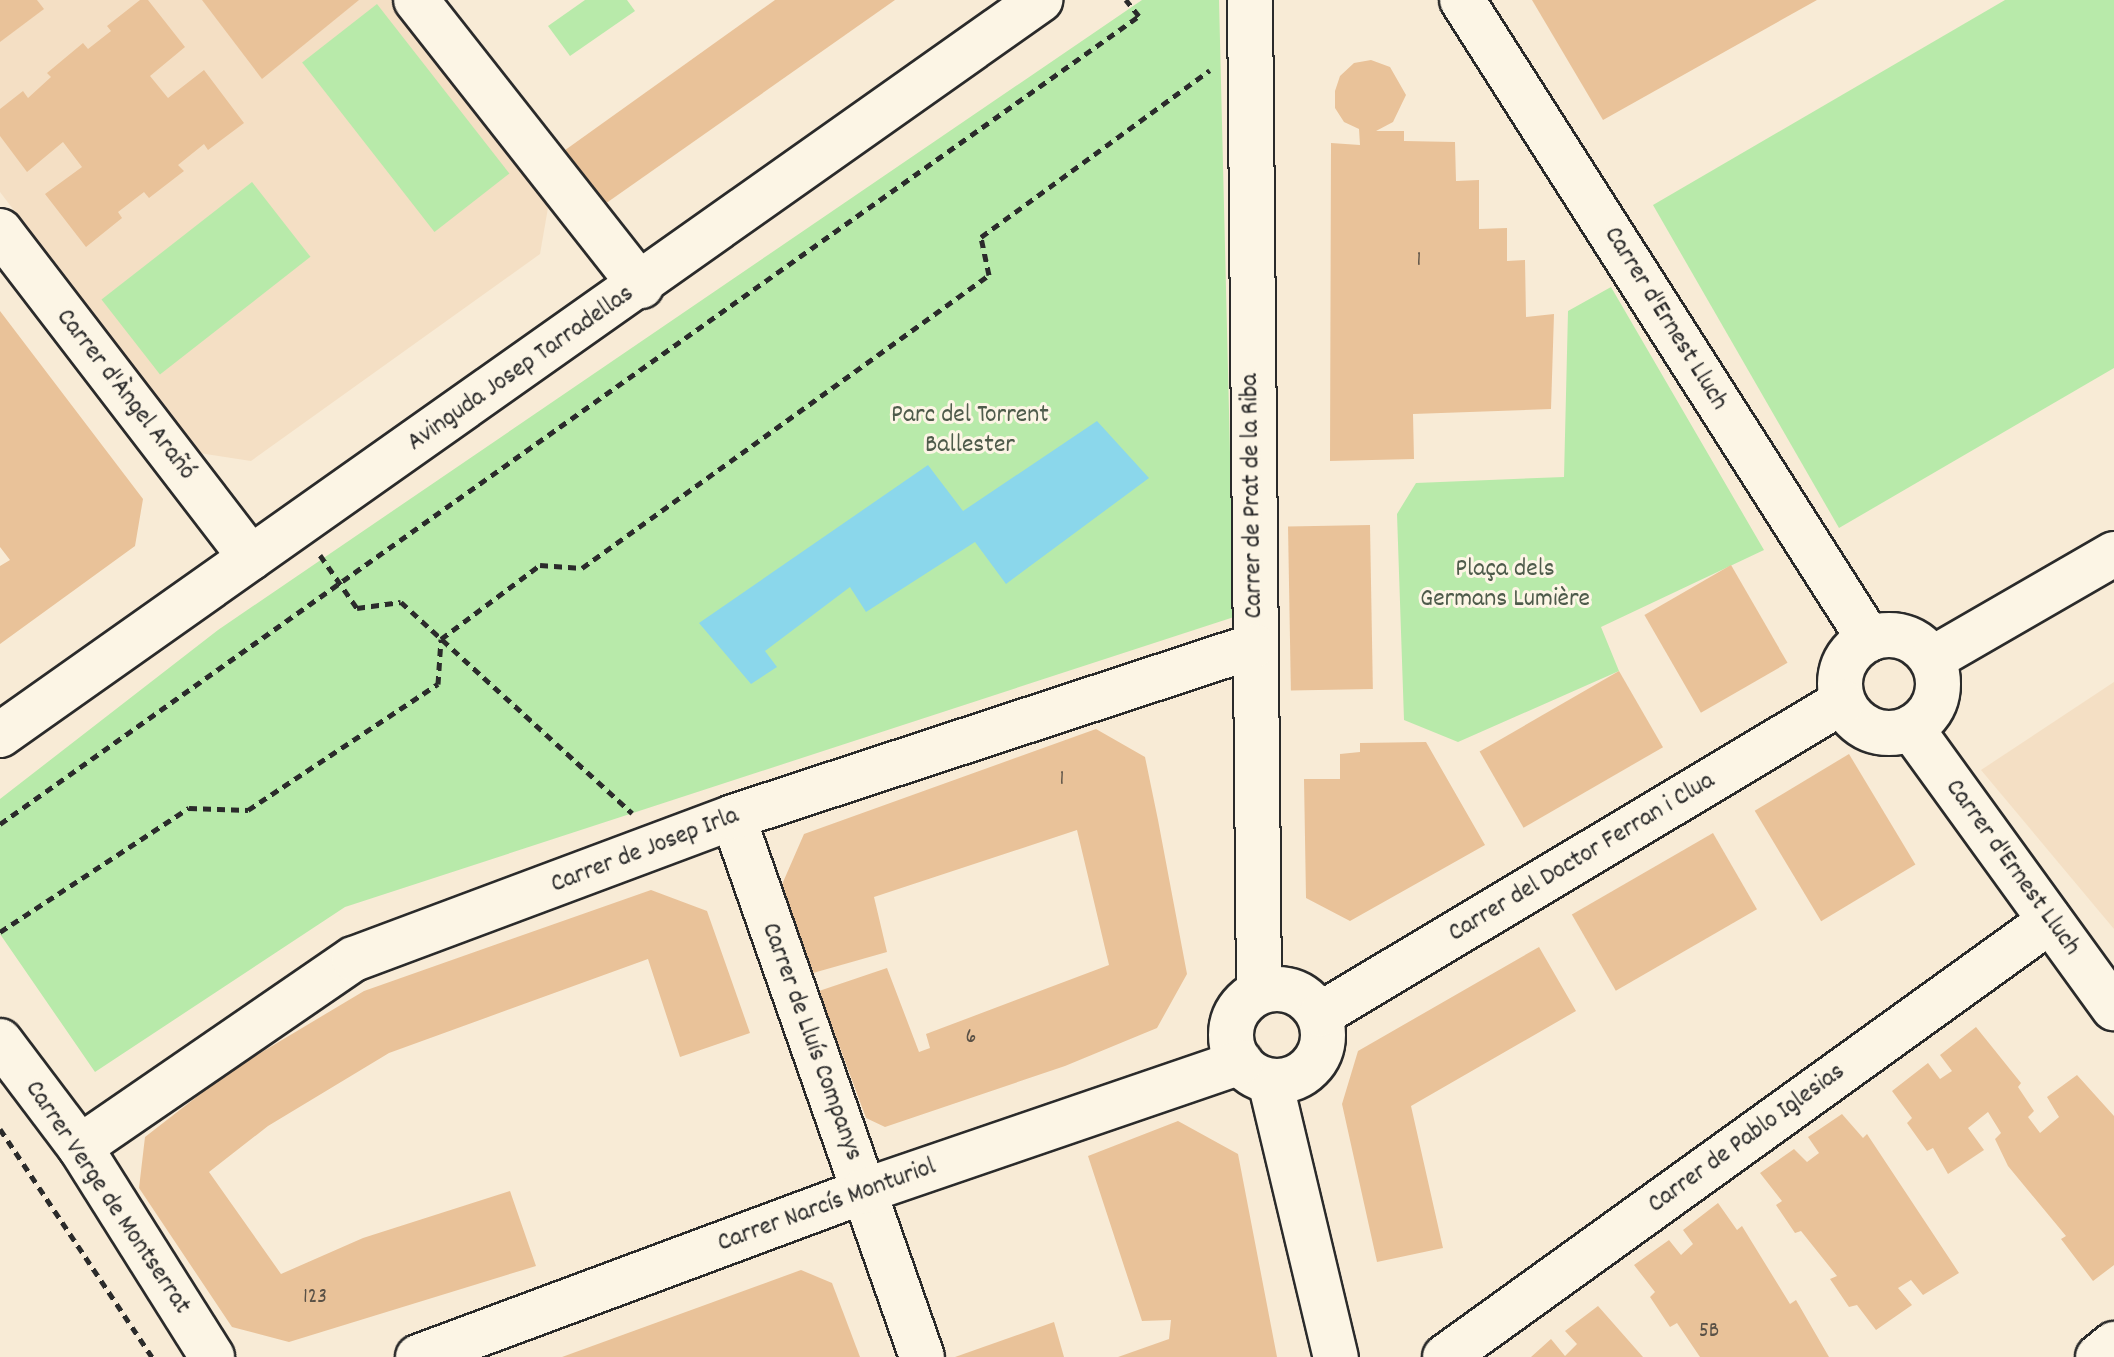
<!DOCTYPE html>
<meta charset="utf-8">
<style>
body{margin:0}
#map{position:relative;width:2114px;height:1357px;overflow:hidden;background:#f8ebd6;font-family:Dekko,sans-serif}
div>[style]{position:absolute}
.built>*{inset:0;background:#f4dfc4}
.green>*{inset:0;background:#b8eaaa;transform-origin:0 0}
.water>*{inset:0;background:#8bd7eb}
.building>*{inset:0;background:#e9c299;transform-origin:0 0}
.path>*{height:5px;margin-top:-2.5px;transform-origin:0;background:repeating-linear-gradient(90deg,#2b2b2b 0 8px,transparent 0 14px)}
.roads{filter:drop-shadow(2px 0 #2b2b2b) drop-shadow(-2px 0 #2b2b2b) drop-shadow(0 2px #2b2b2b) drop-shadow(0 -2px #2b2b2b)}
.minor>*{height:44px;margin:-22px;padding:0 22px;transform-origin:22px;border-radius:22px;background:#fcf5e5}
.minor>.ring{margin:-22px;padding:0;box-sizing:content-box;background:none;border:44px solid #fcf5e5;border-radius:50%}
span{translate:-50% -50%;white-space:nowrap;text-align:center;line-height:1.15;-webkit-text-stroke:6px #fcf5e5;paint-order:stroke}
.number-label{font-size:22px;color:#5a5146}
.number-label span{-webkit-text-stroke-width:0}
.street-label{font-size:26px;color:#2b2b2b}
.park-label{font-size:26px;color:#4e5b4b}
</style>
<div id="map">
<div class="built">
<i style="clip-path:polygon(0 0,393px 0,549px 202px,540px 254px,251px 461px,199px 453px,0 192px)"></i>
<i style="clip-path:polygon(2114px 682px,2114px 929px,1981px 770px)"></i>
</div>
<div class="green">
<i style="clip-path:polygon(585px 0,627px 0,635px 11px,570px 56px,548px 26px)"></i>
<i style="clip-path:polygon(1142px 0,1219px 0,1234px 617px,345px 907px,95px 1072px,0 934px,0 799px,218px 630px)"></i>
<i style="clip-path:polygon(2005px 0,2114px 0,2114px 368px,1839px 528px,1653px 205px)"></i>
<i style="left:377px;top:4px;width:215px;height:95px;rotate:52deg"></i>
<i style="left:252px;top:182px;width:95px;height:191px;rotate:52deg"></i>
<i style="clip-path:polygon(1611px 287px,1764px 550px,1601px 627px,1619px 671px,1458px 742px,1404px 720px,1397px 514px,1416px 483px,1564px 477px,1568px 311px)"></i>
</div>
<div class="water">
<i style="clip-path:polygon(1097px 421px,1149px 478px,1006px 584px,975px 542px,866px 612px,850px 587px,765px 651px,777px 667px,751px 684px,699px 623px,928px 465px,963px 511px)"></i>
</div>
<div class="building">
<i style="clip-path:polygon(0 0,37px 0,44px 9px,0 42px)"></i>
<i style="clip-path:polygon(140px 0,148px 0,185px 47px,150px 76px,168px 98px,204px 70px,244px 123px,208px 150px,204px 144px,178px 165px,184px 171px,149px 198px,144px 192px,118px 212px,122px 218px,86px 247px,45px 194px,82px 167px,63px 142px,27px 172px,0 136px,0 109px,23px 91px,28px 98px,51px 77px,47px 73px,83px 43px,88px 49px,111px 31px,107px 26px)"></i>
<i style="clip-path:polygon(202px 0,359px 0,262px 79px)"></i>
<i style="clip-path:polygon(775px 0,895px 0,595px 211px,561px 153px)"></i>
<i style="clip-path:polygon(1532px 0,1817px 0,1603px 120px)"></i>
<i style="clip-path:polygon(1371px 60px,1390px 67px,1406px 95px,1393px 122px,1376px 131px,1404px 131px,1404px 141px,1455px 142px,1456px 181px,1479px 180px,1479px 229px,1507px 228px,1507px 261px,1525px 260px,1526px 317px,1554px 314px,1551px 409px,1413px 414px,1414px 459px,1330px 461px,1331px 143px,1360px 145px,1359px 129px,1344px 122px,1335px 108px,1335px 91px,1340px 76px,1354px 63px)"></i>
<i style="clip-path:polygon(0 311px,143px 499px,135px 546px,0 644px,0 566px,10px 560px,0 547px)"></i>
<i style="left:1370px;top:525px;width:164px;height:82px;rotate:89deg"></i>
<i style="left:1731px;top:565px;width:113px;height:100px;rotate:60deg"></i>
<i style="left:1619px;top:671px;width:88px;height:161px;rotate:60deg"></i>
<i style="clip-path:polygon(1096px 729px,1145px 757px,1158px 820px,1187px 974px,1157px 1028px,1065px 1066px,885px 1127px,866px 1118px,819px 991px,887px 968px,919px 1052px,930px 1048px,926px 1034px,1109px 965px,1077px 830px,874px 897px,887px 952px,813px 973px,780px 889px,804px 834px)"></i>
<i style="clip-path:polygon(1426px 742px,1485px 845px,1350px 921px,1306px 898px,1304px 779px,1340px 779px,1340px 754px,1360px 752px,1360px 743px)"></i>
<i style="left:1849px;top:754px;width:129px;height:110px;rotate:59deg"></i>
<i style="left:1713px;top:833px;width:88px;height:163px;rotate:60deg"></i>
<i style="clip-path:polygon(651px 890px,707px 911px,750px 1033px,680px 1057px,648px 959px,389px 1053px,268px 1126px,209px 1172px,281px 1274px,363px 1238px,510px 1191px,536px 1266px,289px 1342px,232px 1327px,139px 1188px,145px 1137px,230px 1071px,364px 991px)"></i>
<i style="clip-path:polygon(1539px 947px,1576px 1011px,1411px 1106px,1443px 1248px,1377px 1262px,1342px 1104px,1358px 1051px)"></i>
<i style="clip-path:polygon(1976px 1027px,2021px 1083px,2018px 1087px,2034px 1111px,2028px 1117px,2040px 1133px,2059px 1117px,2047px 1097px,2077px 1075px,2114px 1116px,2114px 1265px,2093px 1281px,2061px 1239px,2066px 1236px,2008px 1166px,1995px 1139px,2001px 1133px,1988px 1112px,1968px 1128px,1984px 1150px,1948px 1174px,1933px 1148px,1927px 1151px,1907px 1123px,1912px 1118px,1892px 1091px,1928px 1063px,1940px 1079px,1952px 1071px,1940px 1055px)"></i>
<i style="clip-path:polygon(1842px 1114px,1863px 1138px,1867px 1134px,1959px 1273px,1923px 1295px,1911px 1280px,1898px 1288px,1912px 1305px,1876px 1330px,1857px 1305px,1849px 1307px,1830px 1279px,1837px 1276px,1801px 1231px,1795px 1233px,1776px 1205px,1782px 1201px,1760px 1173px,1794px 1149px,1807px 1162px,1819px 1153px,1808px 1137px)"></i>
<i style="clip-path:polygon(1178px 1121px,1238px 1154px,1277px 1357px,1118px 1357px,1169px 1339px,1171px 1320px,1142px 1321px,1088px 1156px)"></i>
<i style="clip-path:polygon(1718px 1203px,1737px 1230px,1742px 1226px,1790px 1304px,1796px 1300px,1829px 1357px,1700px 1357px,1677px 1323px,1670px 1327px,1650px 1297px,1655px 1292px,1634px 1265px,1669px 1240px,1681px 1255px,1693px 1244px,1683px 1230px)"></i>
<i style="clip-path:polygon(801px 1270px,832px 1283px,860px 1357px,562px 1357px)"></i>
<i style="clip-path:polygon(1598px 1306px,1643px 1357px,1531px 1357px,1551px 1339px,1565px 1356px,1577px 1344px,1565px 1331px)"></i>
<i style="clip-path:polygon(1054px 1322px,1064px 1357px,955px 1357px)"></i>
</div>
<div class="path">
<i style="left:320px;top:555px;width:65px;rotate:55.1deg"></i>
<i style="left:357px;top:608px;width:44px;rotate:-7.8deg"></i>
<i style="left:401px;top:602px;width:313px;rotate:42.4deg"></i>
<i style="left:0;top:824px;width:1396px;rotate:-35.35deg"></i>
<i style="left:1139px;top:16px;width:21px;rotate:-129deg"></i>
<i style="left:0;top:932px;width:226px;rotate:-33.3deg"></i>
<i style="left:189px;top:808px;width:59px;rotate:1.9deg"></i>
<i style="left:248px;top:810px;width:228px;rotate:-33.6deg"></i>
<i style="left:438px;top:684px;width:45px;rotate:-86.2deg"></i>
<i style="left:441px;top:639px;width:124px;rotate:-36.8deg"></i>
<i style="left:540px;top:565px;width:42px;rotate:4.1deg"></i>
<i style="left:582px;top:568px;width:501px;rotate:-35.75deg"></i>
<i style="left:989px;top:275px;width:39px;rotate:-102deg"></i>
<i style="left:981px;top:237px;width:283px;rotate:-36.1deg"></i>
<i style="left:0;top:1129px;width:274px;rotate:56.3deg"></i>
</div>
<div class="roads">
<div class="minor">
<i style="left:416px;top:0;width:364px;rotate:51.8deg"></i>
<i style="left:1250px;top:0;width:992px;rotate:89.48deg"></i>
<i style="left:1462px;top:0;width:758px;rotate:57.51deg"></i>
<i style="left:0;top:231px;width:412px;rotate:52.5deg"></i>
<i class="ring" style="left:1840px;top:635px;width:54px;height:54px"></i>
<i style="left:1932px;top:659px;width:210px;rotate:-30deg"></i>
<i style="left:1911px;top:728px;width:346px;rotate:54.1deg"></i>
<i style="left:0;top:735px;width:1274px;rotate:-35.25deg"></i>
<i style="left:733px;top:817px;width:572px;rotate:70.71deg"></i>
<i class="ring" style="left:1231px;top:989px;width:48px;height:48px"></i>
<i style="left:1321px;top:1014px;width:607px;rotate:-30.92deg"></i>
<i style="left:0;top:1041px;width:133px;rotate:53deg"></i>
<i style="left:80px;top:1147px;width:248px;rotate:57.8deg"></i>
<i style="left:1270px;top:1081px;width:284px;rotate:76.6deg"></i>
<i style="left:80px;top:1147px;width:332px;rotate:-34.5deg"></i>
<i style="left:354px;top:959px;width:405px;rotate:-20.5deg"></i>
<i style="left:733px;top:817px;width:548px;rotate:-18.17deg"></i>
<i style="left:418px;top:1357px;width:476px;rotate:-20.4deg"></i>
<i style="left:864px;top:1191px;width:398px;rotate:-18.9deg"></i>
<i style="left:1445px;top:1357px;width:746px;rotate:-35.78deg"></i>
<i style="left:2098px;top:1357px;width:21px;rotate:-39deg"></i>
</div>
</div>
<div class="number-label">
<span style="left:1419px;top:261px">1</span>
<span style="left:1062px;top:780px">1</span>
<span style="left:971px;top:1038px">6</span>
<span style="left:315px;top:1298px">123</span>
<span style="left:1709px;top:1332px">5B</span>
</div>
<div class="street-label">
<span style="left:1665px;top:319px;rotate:58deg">Carrer d'Ernest Lluch</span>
<span style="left:521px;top:369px;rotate:-35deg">Avinguda Josep Tarradellas</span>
<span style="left:125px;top:395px;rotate:52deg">Carrer d'Àngel Arañó</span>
<span style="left:1253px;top:496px;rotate:-91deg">Carrer de Prat de la Riba</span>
<span style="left:645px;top:851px;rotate:-21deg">Carrer de Josep Irla</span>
<span style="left:1582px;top:858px;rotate:-31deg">Carrer del Doctor Ferran i Clua</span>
<span style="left:2012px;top:868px;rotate:54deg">Carrer d'Ernest Lluch</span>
<span style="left:811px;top:1042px;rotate:70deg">Carrer de Lluís Companys</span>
<span style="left:1747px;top:1139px;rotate:-36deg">Carrer de Pablo Iglesias</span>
<span style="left:107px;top:1198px;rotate:56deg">Carrer Verge de Montserrat</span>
<span style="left:827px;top:1206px;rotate:-20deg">Carrer Narcís Monturiol</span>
</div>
<div class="park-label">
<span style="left:970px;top:431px">Parc del Torrent<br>Ballester</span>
<span style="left:1505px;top:585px">Plaça dels<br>Germans Lumière</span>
</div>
</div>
